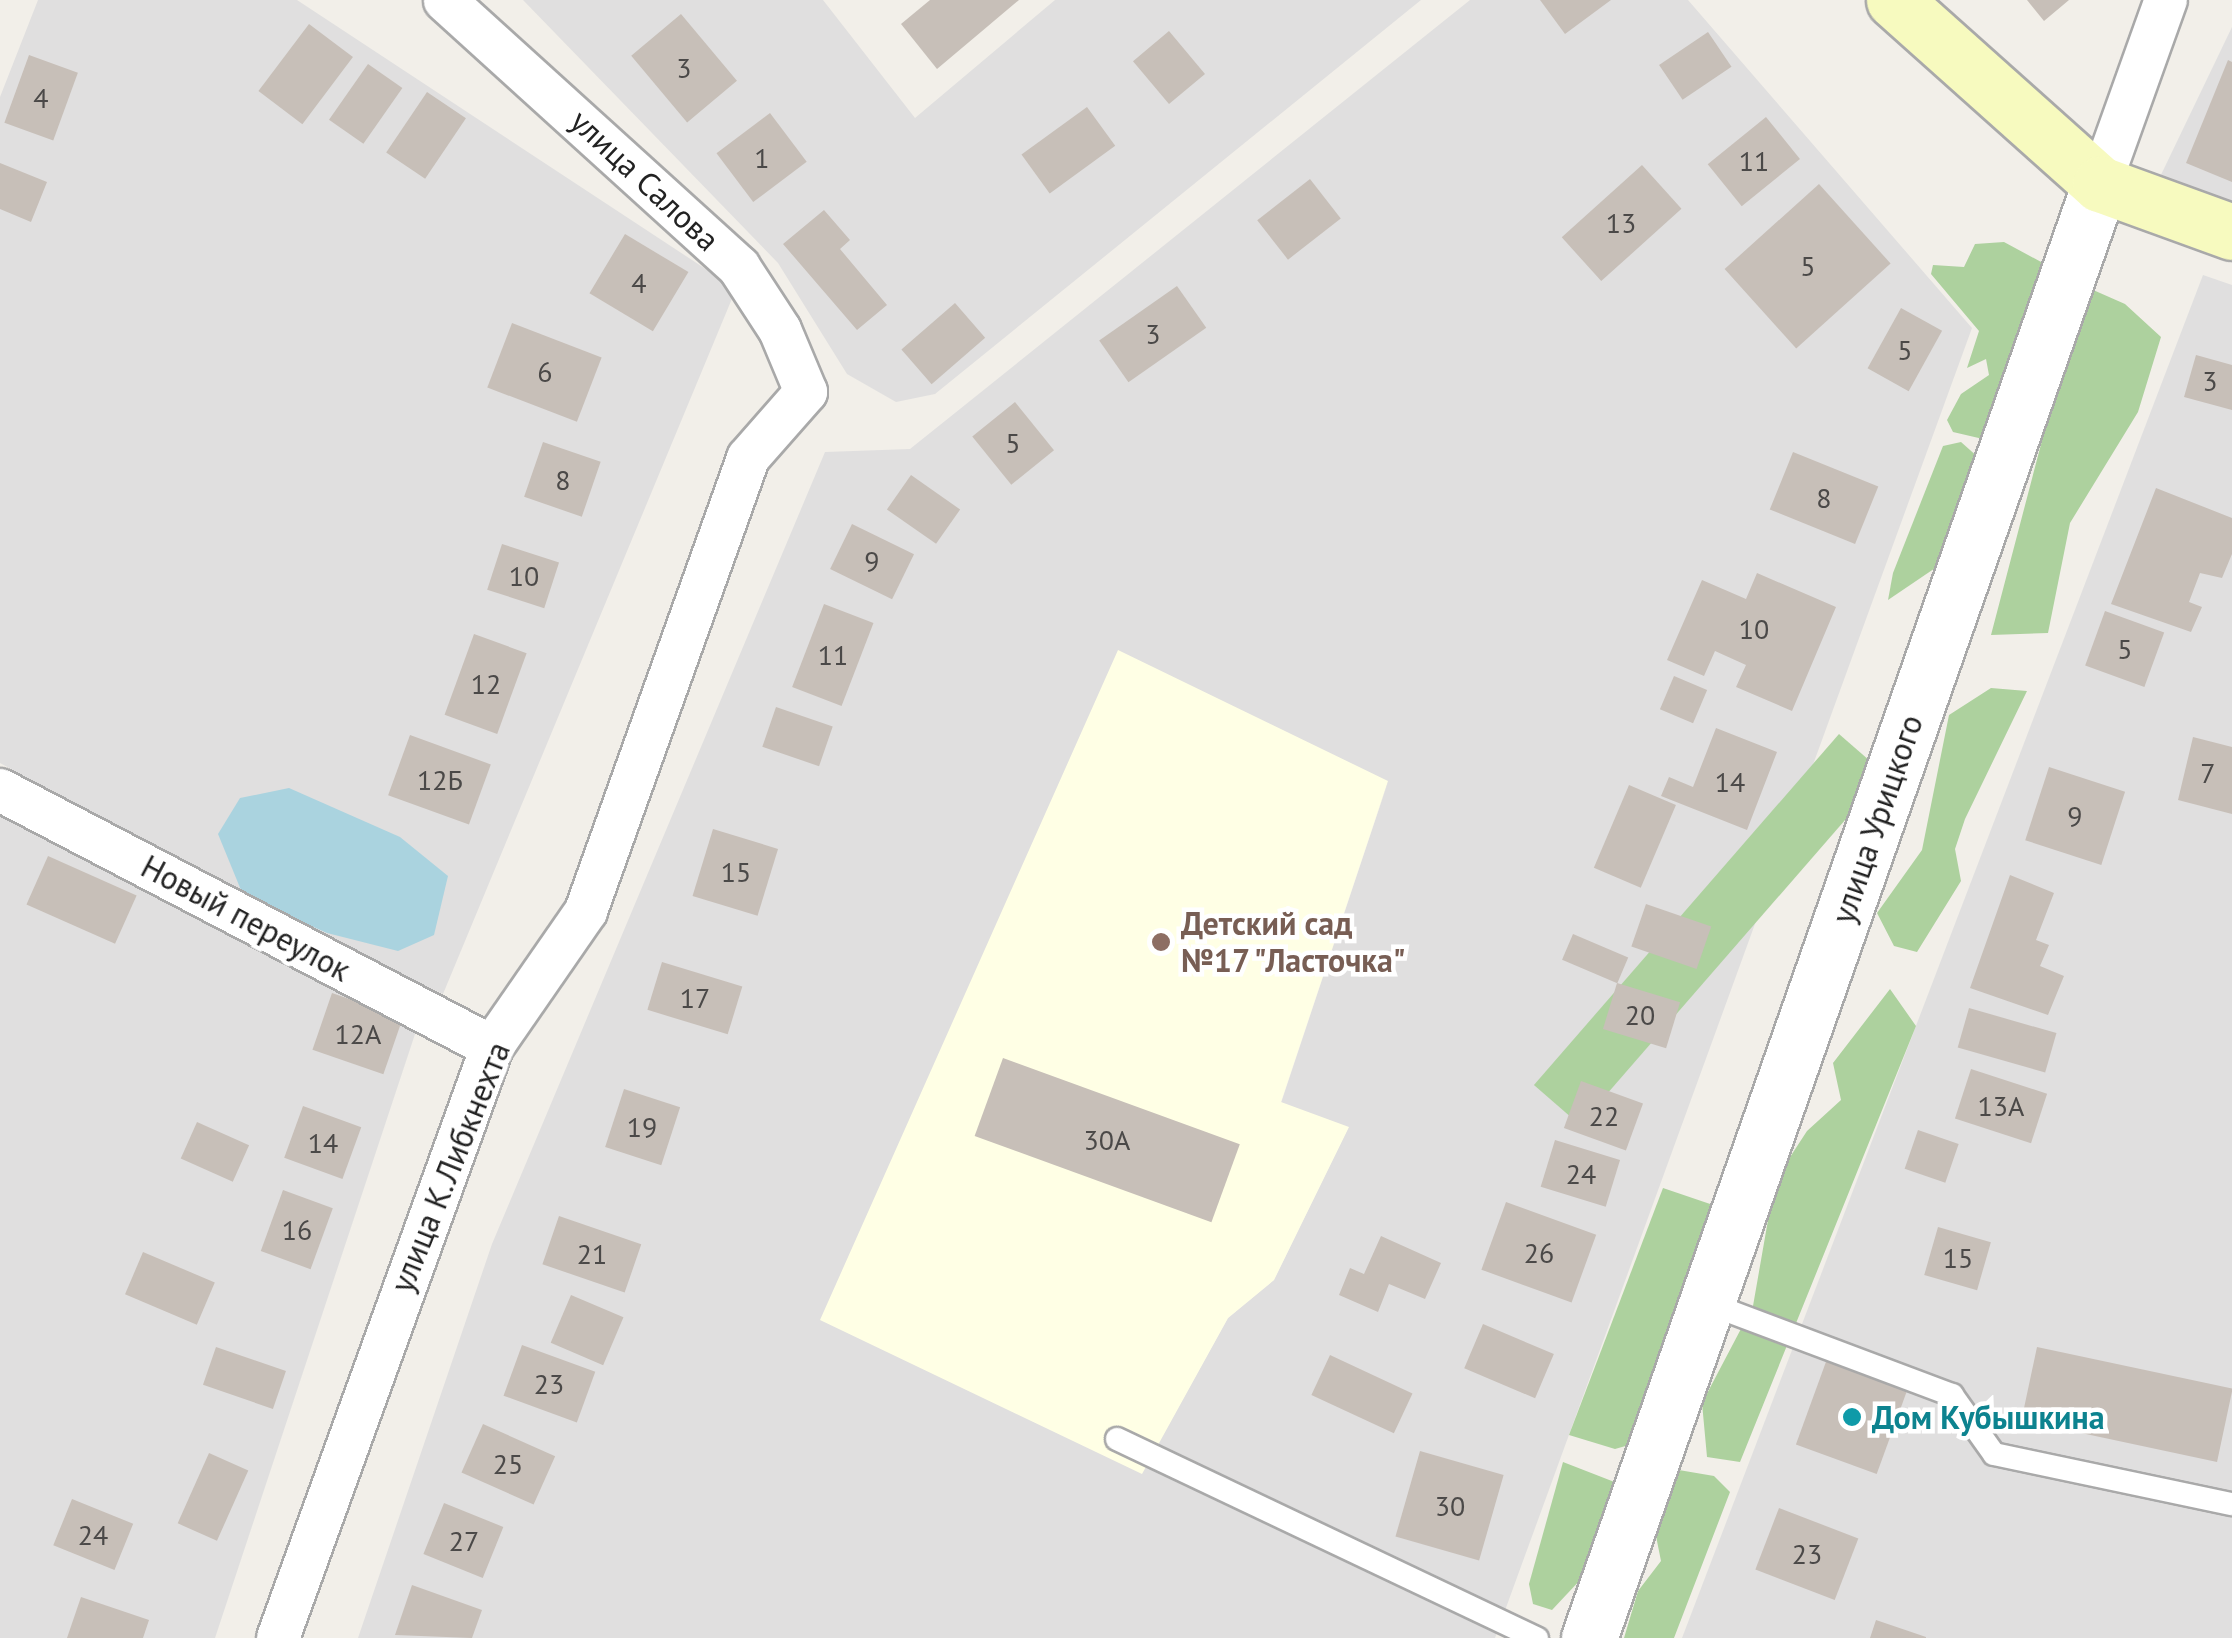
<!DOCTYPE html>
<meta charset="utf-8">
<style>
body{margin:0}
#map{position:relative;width:2232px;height:1638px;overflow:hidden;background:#f2efe9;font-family:"PT Sans",sans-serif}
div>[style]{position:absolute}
.residential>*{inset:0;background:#e0dfdf}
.education>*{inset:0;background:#ffffe5}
.forest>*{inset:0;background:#add19e;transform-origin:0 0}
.water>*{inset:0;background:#aad3df}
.building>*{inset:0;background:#c7bfb8;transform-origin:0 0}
.roads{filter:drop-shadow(2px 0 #a9a9a9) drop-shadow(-2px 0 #a9a9a9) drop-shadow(0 2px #a9a9a9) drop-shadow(0 -2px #a9a9a9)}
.service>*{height:22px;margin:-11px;padding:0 11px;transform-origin:11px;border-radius:11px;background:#fff}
.minor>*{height:42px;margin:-21px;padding:0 21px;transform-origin:21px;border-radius:21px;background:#fff}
.tertiary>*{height:55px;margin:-27.5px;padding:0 27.5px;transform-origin:27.5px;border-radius:27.5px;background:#fff}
.secondary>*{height:55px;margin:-27.5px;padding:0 27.5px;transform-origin:27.5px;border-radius:27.5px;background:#f7fabf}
.dots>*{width:28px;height:28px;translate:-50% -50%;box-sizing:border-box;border:5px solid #fff;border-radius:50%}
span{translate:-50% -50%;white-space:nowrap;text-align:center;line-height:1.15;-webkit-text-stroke:9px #fff;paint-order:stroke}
.number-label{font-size:28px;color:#4b4948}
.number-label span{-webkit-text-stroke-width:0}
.street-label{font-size:32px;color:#222}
.education-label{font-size:32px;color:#785e54;font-weight:700}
.left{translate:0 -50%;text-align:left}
.culture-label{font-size:32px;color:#0d838f;font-weight:700}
</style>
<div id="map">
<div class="residential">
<i style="clip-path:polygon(38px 0,297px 0,736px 289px,443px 994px,218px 894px,149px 844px,0 763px,0 97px)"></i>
<i style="clip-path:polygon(523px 0,823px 0,915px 118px,1055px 0,1421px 0,935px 394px,896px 402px,847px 374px,778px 263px)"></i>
<i style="clip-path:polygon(evenodd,1470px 0,1688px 0,1972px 328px,1495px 1638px,358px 1638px,492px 1244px,825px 452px,910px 449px,1470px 0,1388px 782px,1281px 1103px,1348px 1128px,1274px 1280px,1228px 1318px,1141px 1474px,1388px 782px)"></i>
<i style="clip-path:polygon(2232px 27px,2232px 206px,2159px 179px)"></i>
<i style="clip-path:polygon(2203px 275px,2232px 285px,2232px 1638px,1682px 1638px)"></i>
<i style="clip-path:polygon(0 806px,420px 1019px,215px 1638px,0 1638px)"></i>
</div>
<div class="education">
<i style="clip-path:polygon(1118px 650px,1388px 781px,1281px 1102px,1349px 1127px,1274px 1280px,1228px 1318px,1142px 1474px,820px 1320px)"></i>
</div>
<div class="forest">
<i style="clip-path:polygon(2004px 242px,2054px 269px,1983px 439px,1953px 432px,1947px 420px,1961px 394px,1989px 375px,1986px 359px,1967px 368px,1979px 331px,1931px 274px,1933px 265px,1964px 267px,1975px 244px)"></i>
<i style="clip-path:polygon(2075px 282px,2125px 304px,2161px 337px,2138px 412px,2070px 523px,2048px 633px,1991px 635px,2045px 429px,2031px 417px)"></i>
<i style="clip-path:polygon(1961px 442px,1979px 458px,1950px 558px,1888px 600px,1893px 573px,1943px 446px)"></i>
<i style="clip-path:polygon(1991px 688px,2027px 691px,1965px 819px,1955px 849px,1961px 881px,1917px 952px,1894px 946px,1877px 913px,1922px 850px,1949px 715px)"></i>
<i style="left:1839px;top:734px;width:61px;height:465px;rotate:41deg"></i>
<i style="clip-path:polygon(1890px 989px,1916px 1026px,1740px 1462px,1707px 1457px,1702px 1403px,1753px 1306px,1775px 1180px,1807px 1131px,1841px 1100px,1833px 1063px)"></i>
<i style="clip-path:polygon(1663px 1188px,1716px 1206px,1643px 1441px,1615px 1449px,1569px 1435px)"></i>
<i style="clip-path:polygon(1563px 1462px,1635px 1490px,1598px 1561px,1552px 1610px,1533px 1604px,1529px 1584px)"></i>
<i style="clip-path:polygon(1673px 1469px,1714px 1476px,1730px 1492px,1674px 1638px,1624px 1638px,1638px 1591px,1661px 1561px,1656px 1536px,1645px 1530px)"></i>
</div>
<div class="water">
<i style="clip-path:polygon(289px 788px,400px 837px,448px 876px,434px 935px,398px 951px,327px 933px,243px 895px,218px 834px,240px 798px)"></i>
</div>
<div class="building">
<i style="clip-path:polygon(930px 0,1019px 0,937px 69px,901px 24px)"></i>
<i style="clip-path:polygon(1540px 0,1611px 0,1565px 34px)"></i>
<i style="clip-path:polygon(2027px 0,2069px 0,2044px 21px)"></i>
<i style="left:681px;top:14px;width:87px;height:65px;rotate:50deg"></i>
<i style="left:309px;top:24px;width:55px;height:84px;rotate:37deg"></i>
<i style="left:1169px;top:31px;width:56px;height:47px;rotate:50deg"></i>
<i style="left:1708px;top:32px;width:42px;height:59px;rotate:56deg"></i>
<i style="left:29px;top:55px;width:52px;height:72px;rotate:20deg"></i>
<i style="clip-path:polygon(2228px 60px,2232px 62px,2232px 182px,2186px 163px)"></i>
<i style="left:368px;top:64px;width:42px;height:68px;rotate:35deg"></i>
<i style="left:427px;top:92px;width:47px;height:73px;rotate:34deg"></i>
<i style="left:1087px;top:107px;width:48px;height:81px;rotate:54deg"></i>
<i style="left:770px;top:113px;width:61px;height:67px;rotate:53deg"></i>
<i style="left:1766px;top:117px;width:54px;height:75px;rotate:51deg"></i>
<i style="clip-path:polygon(0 163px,47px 182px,31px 222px,0 209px)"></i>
<i style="left:1642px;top:165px;width:59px;height:108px;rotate:48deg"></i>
<i style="left:1310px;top:179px;width:50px;height:67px;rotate:52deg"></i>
<i style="left:1819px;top:184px;width:107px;height:127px;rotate:48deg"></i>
<i style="clip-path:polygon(824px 210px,850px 240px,840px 249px,887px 305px,857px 330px,783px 244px)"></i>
<i style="left:625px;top:234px;width:74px;height:69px;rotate:31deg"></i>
<i style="left:1177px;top:286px;width:51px;height:95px;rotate:55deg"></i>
<i style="left:955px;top:303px;width:46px;height:71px;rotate:49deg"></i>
<i style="left:1901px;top:308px;width:47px;height:69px;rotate:29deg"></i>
<i style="left:512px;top:323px;width:96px;height:69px;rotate:21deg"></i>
<i style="clip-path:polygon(2196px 355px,2232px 365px,2232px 410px,2184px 397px)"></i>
<i style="left:1015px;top:402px;width:62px;height:55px;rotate:51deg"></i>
<i style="left:543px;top:442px;width:61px;height:58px;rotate:19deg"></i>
<i style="left:1793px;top:452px;width:92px;height:62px;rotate:22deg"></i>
<i style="left:911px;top:475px;width:60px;height:42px;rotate:35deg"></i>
<i style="clip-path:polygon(2156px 488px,2232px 518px,2232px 554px,2222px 578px,2200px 573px,2189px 602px,2202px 607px,2191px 632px,2111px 604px)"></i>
<i style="left:852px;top:524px;width:69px;height:50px;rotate:26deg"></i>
<i style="left:502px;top:544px;width:60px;height:48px;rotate:18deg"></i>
<i style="clip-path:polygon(1757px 573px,1836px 607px,1792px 711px,1736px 687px,1746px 665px,1715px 651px,1704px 676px,1667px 660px,1702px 580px,1746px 599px)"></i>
<i style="left:824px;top:604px;width:53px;height:89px;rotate:21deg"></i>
<i style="left:2105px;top:611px;width:63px;height:58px;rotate:20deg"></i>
<i style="left:474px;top:634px;width:56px;height:86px;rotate:20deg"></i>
<i style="left:1674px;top:676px;width:36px;height:36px;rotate:23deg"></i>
<i style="left:776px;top:707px;width:60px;height:42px;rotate:19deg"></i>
<i style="clip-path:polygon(1716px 728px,1777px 752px,1747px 830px,1661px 796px,1669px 777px,1693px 787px)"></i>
<i style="left:410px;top:735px;width:86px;height:64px;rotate:20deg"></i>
<i style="clip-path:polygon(2193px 737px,2232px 747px,2232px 814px,2178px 800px)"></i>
<i style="left:2049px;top:767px;width:80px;height:77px;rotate:18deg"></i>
<i style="left:1629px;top:785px;width:51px;height:90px;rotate:23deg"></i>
<i style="left:713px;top:829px;width:68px;height:70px;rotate:17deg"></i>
<i style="left:48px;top:856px;width:97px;height:53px;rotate:24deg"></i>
<i style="clip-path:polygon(2010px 875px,2054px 893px,2036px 940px,2049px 945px,2040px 966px,2064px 976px,2048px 1015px,1970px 988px)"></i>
<i style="left:1646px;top:904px;width:69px;height:45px;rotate:19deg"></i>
<i style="left:1573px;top:934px;width:60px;height:28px;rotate:23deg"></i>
<i style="left:662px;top:962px;width:84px;height:50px;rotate:17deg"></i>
<i style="left:1617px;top:983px;width:66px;height:48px;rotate:17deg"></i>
<i style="left:332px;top:993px;width:75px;height:60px;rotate:19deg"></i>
<i style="left:1969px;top:1008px;width:91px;height:41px;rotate:16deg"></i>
<i style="left:1003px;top:1058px;width:252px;height:83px;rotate:20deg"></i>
<i style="left:1971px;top:1069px;width:80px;height:52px;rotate:18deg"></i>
<i style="left:1581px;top:1081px;width:66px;height:50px;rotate:20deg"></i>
<i style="left:624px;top:1089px;width:59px;height:61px;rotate:18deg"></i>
<i style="left:303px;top:1106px;width:62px;height:55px;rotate:20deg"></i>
<i style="left:197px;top:1122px;width:57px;height:40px;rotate:24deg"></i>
<i style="left:1918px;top:1130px;width:43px;height:41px;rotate:19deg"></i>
<i style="left:1555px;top:1140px;width:68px;height:49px;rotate:17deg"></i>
<i style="left:283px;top:1190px;width:53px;height:65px;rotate:20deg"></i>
<i style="left:1506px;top:1202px;width:96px;height:72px;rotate:20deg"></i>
<i style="left:559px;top:1216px;width:87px;height:51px;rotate:19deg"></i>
<i style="left:1938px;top:1227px;width:55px;height:50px;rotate:16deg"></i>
<i style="clip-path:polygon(1381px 1236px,1441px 1263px,1425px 1299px,1389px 1284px,1378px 1312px,1339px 1295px,1350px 1268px,1364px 1274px)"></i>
<i style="left:143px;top:1252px;width:78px;height:46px;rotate:23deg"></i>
<i style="left:571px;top:1295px;width:57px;height:52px;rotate:23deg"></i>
<i style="left:1483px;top:1324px;width:77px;height:48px;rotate:23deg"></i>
<i style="left:522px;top:1345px;width:78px;height:54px;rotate:20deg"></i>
<i style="left:216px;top:1347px;width:74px;height:40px;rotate:19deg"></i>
<i style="left:2037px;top:1347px;width:200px;height:75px;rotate:12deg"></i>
<i style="left:1330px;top:1355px;width:91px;height:44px;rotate:25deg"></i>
<i style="left:1827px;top:1359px;width:86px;height:91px;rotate:20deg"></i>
<i style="left:483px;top:1424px;width:79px;height:53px;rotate:24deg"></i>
<i style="left:1420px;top:1451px;width:87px;height:89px;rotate:16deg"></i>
<i style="left:209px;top:1453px;width:43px;height:77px;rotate:24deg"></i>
<i style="left:72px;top:1499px;width:66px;height:50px;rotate:22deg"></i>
<i style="left:444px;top:1503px;width:64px;height:55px;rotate:22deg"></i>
<i style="left:1779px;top:1508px;width:85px;height:66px;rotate:21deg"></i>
<i style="clip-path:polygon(412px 1585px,482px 1610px,472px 1638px,395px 1635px)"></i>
<i style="clip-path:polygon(81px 1597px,149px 1620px,143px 1638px,67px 1638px)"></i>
<i style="clip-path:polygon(1876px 1620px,1926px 1637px,1926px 1638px,1870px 1638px)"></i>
</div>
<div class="roads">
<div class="service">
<i style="left:1707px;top:1303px;width:262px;rotate:20.6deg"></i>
<i style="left:1952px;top:1395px;width:72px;rotate:54.6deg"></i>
<i style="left:1994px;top:1454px;width:243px;rotate:11.9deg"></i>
<i style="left:1117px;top:1439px;width:465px;rotate:25.4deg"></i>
</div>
<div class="minor">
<i style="left:2100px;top:184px;width:195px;rotate:-70.3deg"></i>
<i style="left:0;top:790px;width:555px;rotate:27.58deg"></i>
<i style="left:278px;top:1638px;width:629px;rotate:-70.09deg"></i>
<i style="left:492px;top:1047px;width:165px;rotate:-55.3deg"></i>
<i style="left:586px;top:911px;width:481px;rotate:-70.3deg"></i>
<i style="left:748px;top:458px;width:88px;rotate:-48.7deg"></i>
<i style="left:806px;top:392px;width:67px;rotate:-112.8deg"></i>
<i style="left:780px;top:330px;width:75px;rotate:-123.1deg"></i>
<i style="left:739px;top:267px;width:397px;rotate:-137.8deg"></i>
</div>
<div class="tertiary">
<i style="left:1589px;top:1638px;width:1541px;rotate:-70.64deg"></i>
</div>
<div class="secondary">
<i style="left:1894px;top:0;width:276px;rotate:41.8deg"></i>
<i style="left:2100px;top:184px;width:140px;rotate:20deg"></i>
</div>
</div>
<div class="dots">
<i style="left:1161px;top:942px;background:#8d6e63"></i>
<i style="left:1852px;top:1417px;background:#0f9aa8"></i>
</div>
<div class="number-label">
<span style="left:684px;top:68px">3</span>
<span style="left:41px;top:98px">4</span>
<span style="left:762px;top:158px">1</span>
<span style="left:1754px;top:161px">11</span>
<span style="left:1621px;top:223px">13</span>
<span style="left:1808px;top:266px">5</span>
<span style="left:639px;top:283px">4</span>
<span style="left:1153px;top:334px">3</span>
<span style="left:1905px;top:350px">5</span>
<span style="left:545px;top:372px">6</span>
<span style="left:2210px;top:381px">3</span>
<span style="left:1013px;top:443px">5</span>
<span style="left:563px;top:480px">8</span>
<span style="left:1824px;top:498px">8</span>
<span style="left:872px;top:561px">9</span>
<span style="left:524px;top:576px">10</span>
<span style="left:1754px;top:629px">10</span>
<span style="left:2125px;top:649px">5</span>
<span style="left:833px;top:655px">11</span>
<span style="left:486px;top:684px">12</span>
<span style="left:2208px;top:773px">7</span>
<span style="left:440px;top:780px">12Б</span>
<span style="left:1730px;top:782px">14</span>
<span style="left:2075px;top:816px">9</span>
<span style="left:736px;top:872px">15</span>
<span style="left:695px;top:998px">17</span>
<span style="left:1640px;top:1015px">20</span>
<span style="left:358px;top:1034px">12А</span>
<span style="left:2001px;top:1106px">13А</span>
<span style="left:1604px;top:1116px">22</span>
<span style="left:642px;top:1127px">19</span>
<span style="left:1107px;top:1140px">30А</span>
<span style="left:323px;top:1143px">14</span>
<span style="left:1581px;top:1174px">24</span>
<span style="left:297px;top:1230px">16</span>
<span style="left:1539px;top:1253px">26</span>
<span style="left:592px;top:1254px">21</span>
<span style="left:1958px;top:1258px">15</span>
<span style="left:549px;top:1384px">23</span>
<span style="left:508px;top:1464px">25</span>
<span style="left:1450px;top:1506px">30</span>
<span style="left:93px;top:1535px">24</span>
<span style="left:464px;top:1541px">27</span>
<span style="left:1807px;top:1554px">23</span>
</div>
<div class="street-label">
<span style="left:645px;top:180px;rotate:43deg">улица Салова</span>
<span style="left:1877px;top:819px;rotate:-71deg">улица Урицкого</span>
<span style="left:246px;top:918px;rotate:28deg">Новый переулок</span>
<span style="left:450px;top:1167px;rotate:-68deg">улица К.Либкнехта</span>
</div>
<div class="education-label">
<span class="left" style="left:1181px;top:942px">Детский сад<br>№17 "Ласточка"</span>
</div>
<div class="culture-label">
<span class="left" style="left:1872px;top:1417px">Дом Кубышкина</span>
</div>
</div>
